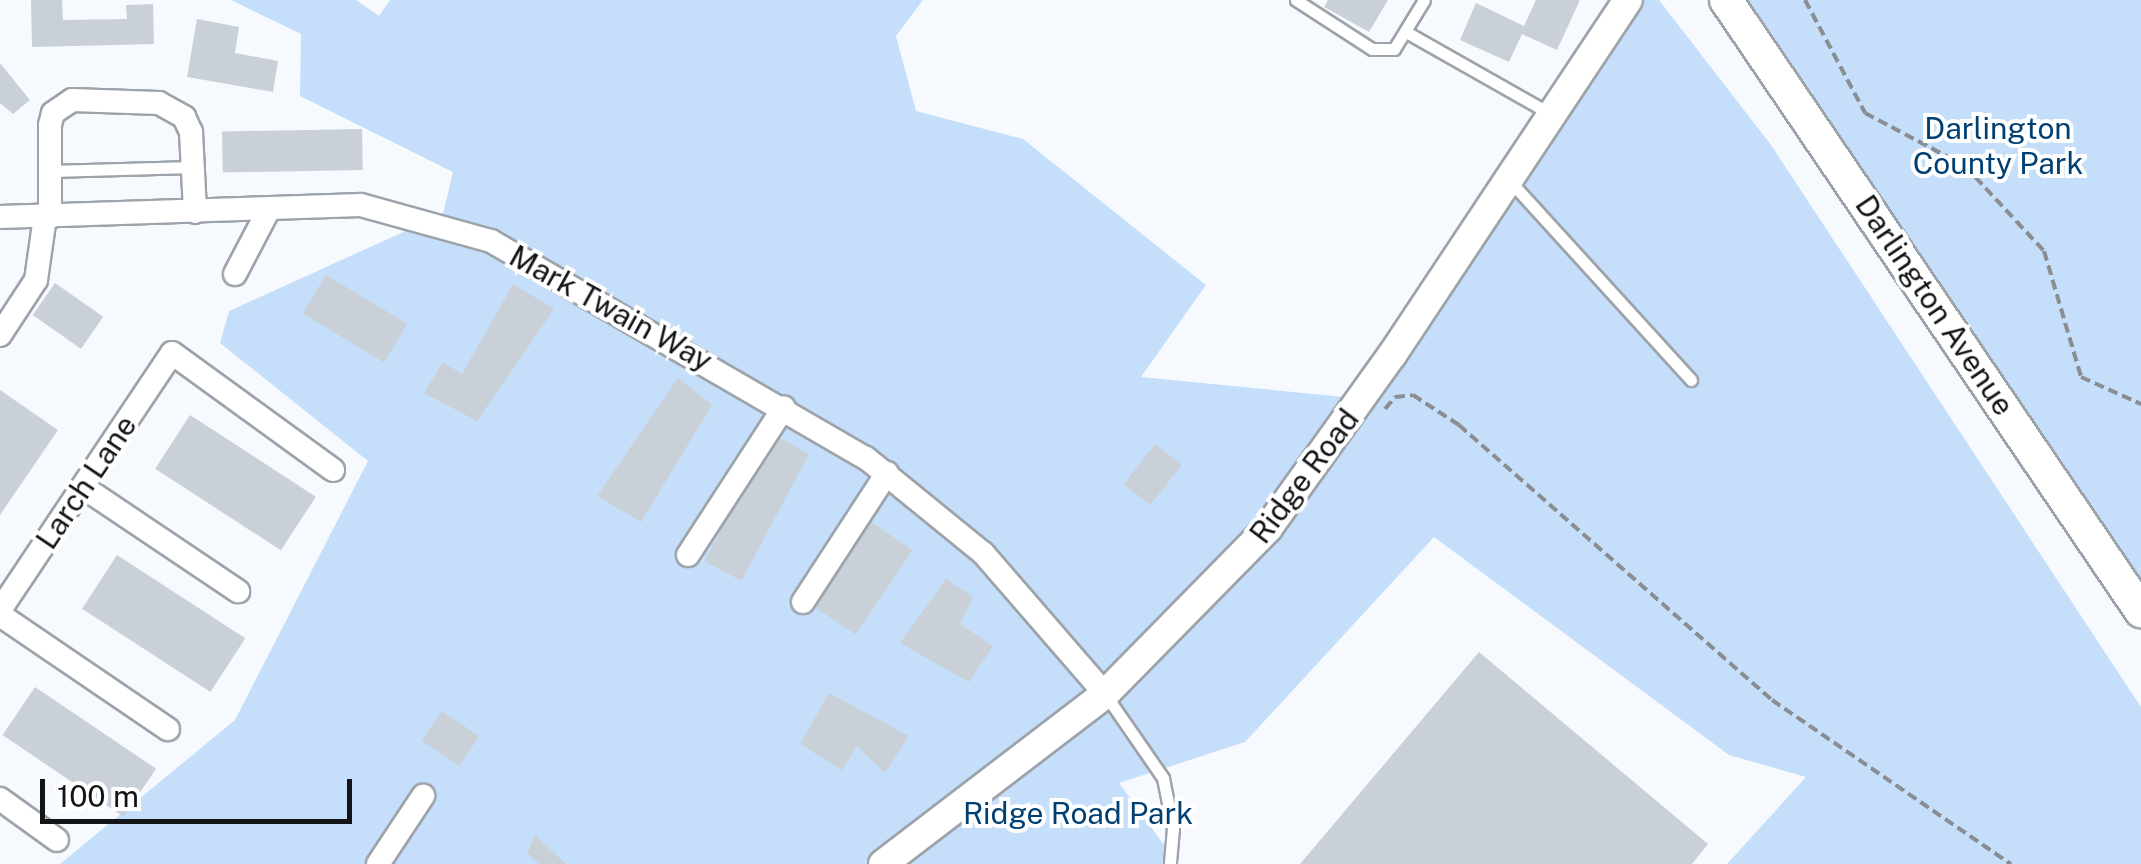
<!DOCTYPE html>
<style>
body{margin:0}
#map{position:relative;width:2141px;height:864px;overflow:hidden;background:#f6faff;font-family:"Public Sans",sans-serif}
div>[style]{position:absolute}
.green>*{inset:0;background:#c5dffb}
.building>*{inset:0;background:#c9d0d7;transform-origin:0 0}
.path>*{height:4px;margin-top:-2px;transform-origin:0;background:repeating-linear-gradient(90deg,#8a8d91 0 10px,transparent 0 15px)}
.roads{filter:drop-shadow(2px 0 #9da3aa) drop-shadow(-2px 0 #9da3aa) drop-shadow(0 2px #9da3aa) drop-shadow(0 -2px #9da3aa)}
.service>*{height:11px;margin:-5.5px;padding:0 5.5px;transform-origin:5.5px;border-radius:5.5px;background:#fff}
.minor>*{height:22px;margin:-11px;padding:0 11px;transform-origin:11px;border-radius:11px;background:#fff}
.tertiary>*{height:28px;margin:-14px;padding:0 14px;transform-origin:14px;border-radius:14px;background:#fff}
.secondary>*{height:32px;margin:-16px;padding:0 16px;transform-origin:16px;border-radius:16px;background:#fff}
span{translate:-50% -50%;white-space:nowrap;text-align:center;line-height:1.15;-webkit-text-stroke:8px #fff;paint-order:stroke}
.park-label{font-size:30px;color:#003f71}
.street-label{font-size:30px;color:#121417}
.scale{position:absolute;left:40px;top:779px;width:312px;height:45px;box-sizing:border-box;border:5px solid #121417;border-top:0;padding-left:12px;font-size:30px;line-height:35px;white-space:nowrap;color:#121417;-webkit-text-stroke:8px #fff;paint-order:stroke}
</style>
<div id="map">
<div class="green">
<i style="clip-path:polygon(231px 0,356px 0,379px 16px,390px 0,923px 0,896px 36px,916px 111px,1023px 139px,1206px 285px,1141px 377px,1355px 398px,1635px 0,1659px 0,1771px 145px,2141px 707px,2141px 864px,1727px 864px,1806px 777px,1729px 755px,1434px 537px,1245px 742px,1119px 783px,1164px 845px,1165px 864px,60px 864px,235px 720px,368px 461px,220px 343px,229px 311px,443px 214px,453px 172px,300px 96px,301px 34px)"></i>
<i style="clip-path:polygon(1726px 0,2141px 0,2141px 611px)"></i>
</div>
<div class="building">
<i style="clip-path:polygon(31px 0,62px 0,63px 20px,127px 19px,126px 5px,153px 4px,154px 44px,32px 47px)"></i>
<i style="clip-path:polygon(1328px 0,1388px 0,1369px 32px,1324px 7px)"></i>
<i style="clip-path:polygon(1536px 0,1580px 0,1557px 50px,1522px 34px,1509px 62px,1460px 40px,1476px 3px,1524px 26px)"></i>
<i style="clip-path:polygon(197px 19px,239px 27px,235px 53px,278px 61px,273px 92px,187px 77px)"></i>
<i style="clip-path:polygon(0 63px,30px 100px,13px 114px,0 103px)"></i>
<i style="left:362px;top:129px;width:41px;height:140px;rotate:89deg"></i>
<i style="left:326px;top:275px;width:95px;height:45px;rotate:31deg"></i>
<i style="left:55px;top:283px;width:59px;height:39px;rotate:35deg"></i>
<i style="clip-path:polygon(513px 284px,554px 309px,477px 421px,424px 393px,443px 362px,462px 374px)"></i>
<i style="clip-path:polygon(678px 378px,712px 405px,641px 522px,597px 496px)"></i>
<i style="clip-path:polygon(0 390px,58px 430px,0 515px)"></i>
<i style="left:190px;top:415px;width:150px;height:64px;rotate:33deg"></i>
<i style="left:772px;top:434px;width:42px;height:144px;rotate:28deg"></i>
<i style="left:1155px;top:444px;width:34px;height:51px;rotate:38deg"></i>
<i style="left:871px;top:522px;width:50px;height:102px;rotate:34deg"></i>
<i style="left:117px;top:555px;width:153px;height:64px;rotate:33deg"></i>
<i style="clip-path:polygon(946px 579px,973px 597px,960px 624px,993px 646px,969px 682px,900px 643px)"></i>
<i style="clip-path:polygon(1479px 652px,1708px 844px,1692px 864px,1300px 864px)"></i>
<i style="left:35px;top:687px;width:146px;height:58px;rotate:34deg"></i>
<i style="clip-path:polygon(829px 693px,909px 736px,885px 773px,857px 746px,842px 770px,800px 744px)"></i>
<i style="left:442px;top:711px;width:45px;height:36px;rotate:34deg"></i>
<i style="clip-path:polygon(535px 835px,566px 864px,539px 864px,527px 853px)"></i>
</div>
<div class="path">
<i style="left:1805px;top:0;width:128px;rotate:62deg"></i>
<i style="left:1865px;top:113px;width:113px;rotate:27.9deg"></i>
<i style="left:1965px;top:166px;width:116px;rotate:47.1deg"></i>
<i style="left:2044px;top:251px;width:131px;rotate:73.6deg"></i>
<i style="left:2081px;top:377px;width:66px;rotate:24.2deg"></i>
<i style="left:1385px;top:409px;width:16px;rotate:-50deg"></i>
<i style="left:1395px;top:397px;width:18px;rotate:-6deg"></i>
<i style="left:1413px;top:395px;width:55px;rotate:33.1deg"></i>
<i style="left:1459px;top:425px;width:417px;rotate:41.3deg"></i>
<i style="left:1772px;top:700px;width:290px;rotate:34.5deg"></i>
</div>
<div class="roads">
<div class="service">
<i style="left:1296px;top:0;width:90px;rotate:32.8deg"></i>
<i style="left:1372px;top:49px;width:22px"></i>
<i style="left:1394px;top:49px;width:57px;rotate:-58.5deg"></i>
<i style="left:1406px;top:32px;width:167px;rotate:29.5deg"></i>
<i style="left:50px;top:171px;width:143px;rotate:-1.6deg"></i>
<i style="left:1510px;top:181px;width:269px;rotate:47.7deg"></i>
<i style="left:1105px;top:694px;width:102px;rotate:55.4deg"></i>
<i style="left:1163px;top:778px;width:51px;rotate:78.7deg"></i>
<i style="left:1173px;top:828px;width:36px;rotate:95deg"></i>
</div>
<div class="minor">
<i style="left:0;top:217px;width:361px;rotate:-1.9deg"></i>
<i style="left:361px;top:205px;width:135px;rotate:15.5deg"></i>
<i style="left:491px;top:241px;width:433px;rotate:30.1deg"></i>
<i style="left:866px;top:458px;width:151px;rotate:39.1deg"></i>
<i style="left:983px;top:553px;width:186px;rotate:49.1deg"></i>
<i style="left:50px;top:217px;width:92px;rotate:-90deg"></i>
<i style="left:50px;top:125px;width:12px;rotate:-76deg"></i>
<i style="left:53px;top:113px;width:23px;rotate:-34deg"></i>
<i style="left:72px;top:100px;width:87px;rotate:2deg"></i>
<i style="left:159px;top:103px;width:29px;rotate:29deg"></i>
<i style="left:184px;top:117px;width:17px;rotate:65deg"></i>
<i style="left:191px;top:132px;width:80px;rotate:87.1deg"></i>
<i style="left:235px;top:274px;width:73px;rotate:-62.4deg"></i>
<i style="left:0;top:335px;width:66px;rotate:-56.8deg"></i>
<i style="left:36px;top:280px;width:64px;rotate:-81.9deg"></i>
<i style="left:83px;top:487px;width:187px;rotate:33.9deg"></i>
<i style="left:688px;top:555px;width:176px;rotate:-57deg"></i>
<i style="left:803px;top:602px;width:154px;rotate:-56.9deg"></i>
<i style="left:0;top:610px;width:309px;rotate:-56.2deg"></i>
<i style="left:172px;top:353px;width:199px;rotate:36deg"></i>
<i style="left:0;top:615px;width:203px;rotate:34.2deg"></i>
<i style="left:0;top:799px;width:70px;rotate:35.7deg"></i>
<i style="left:378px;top:864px;width:82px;rotate:-56.5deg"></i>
</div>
<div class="tertiary">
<i style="left:883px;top:864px;width:280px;rotate:-37.4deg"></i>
<i style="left:1105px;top:694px;width:233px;rotate:-45.5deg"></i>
<i style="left:1268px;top:528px;width:213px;rotate:-54.4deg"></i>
<i style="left:1392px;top:355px;width:426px;rotate:-56.4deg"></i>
</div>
<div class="secondary">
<i style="left:1726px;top:0;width:739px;rotate:55.82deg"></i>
</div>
</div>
<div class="park-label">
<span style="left:1998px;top:145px">Darlington<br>County Park</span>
<span style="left:1078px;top:813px">Ridge Road Park</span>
</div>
<div class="street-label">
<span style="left:1935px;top:305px;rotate:56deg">Darlington Avenue</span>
<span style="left:611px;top:308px;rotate:29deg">Mark Twain Way</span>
<span style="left:1304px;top:476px;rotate:-53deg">Ridge Road</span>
<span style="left:86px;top:482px;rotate:-56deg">Larch Lane</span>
</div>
<div class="scale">100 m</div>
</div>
